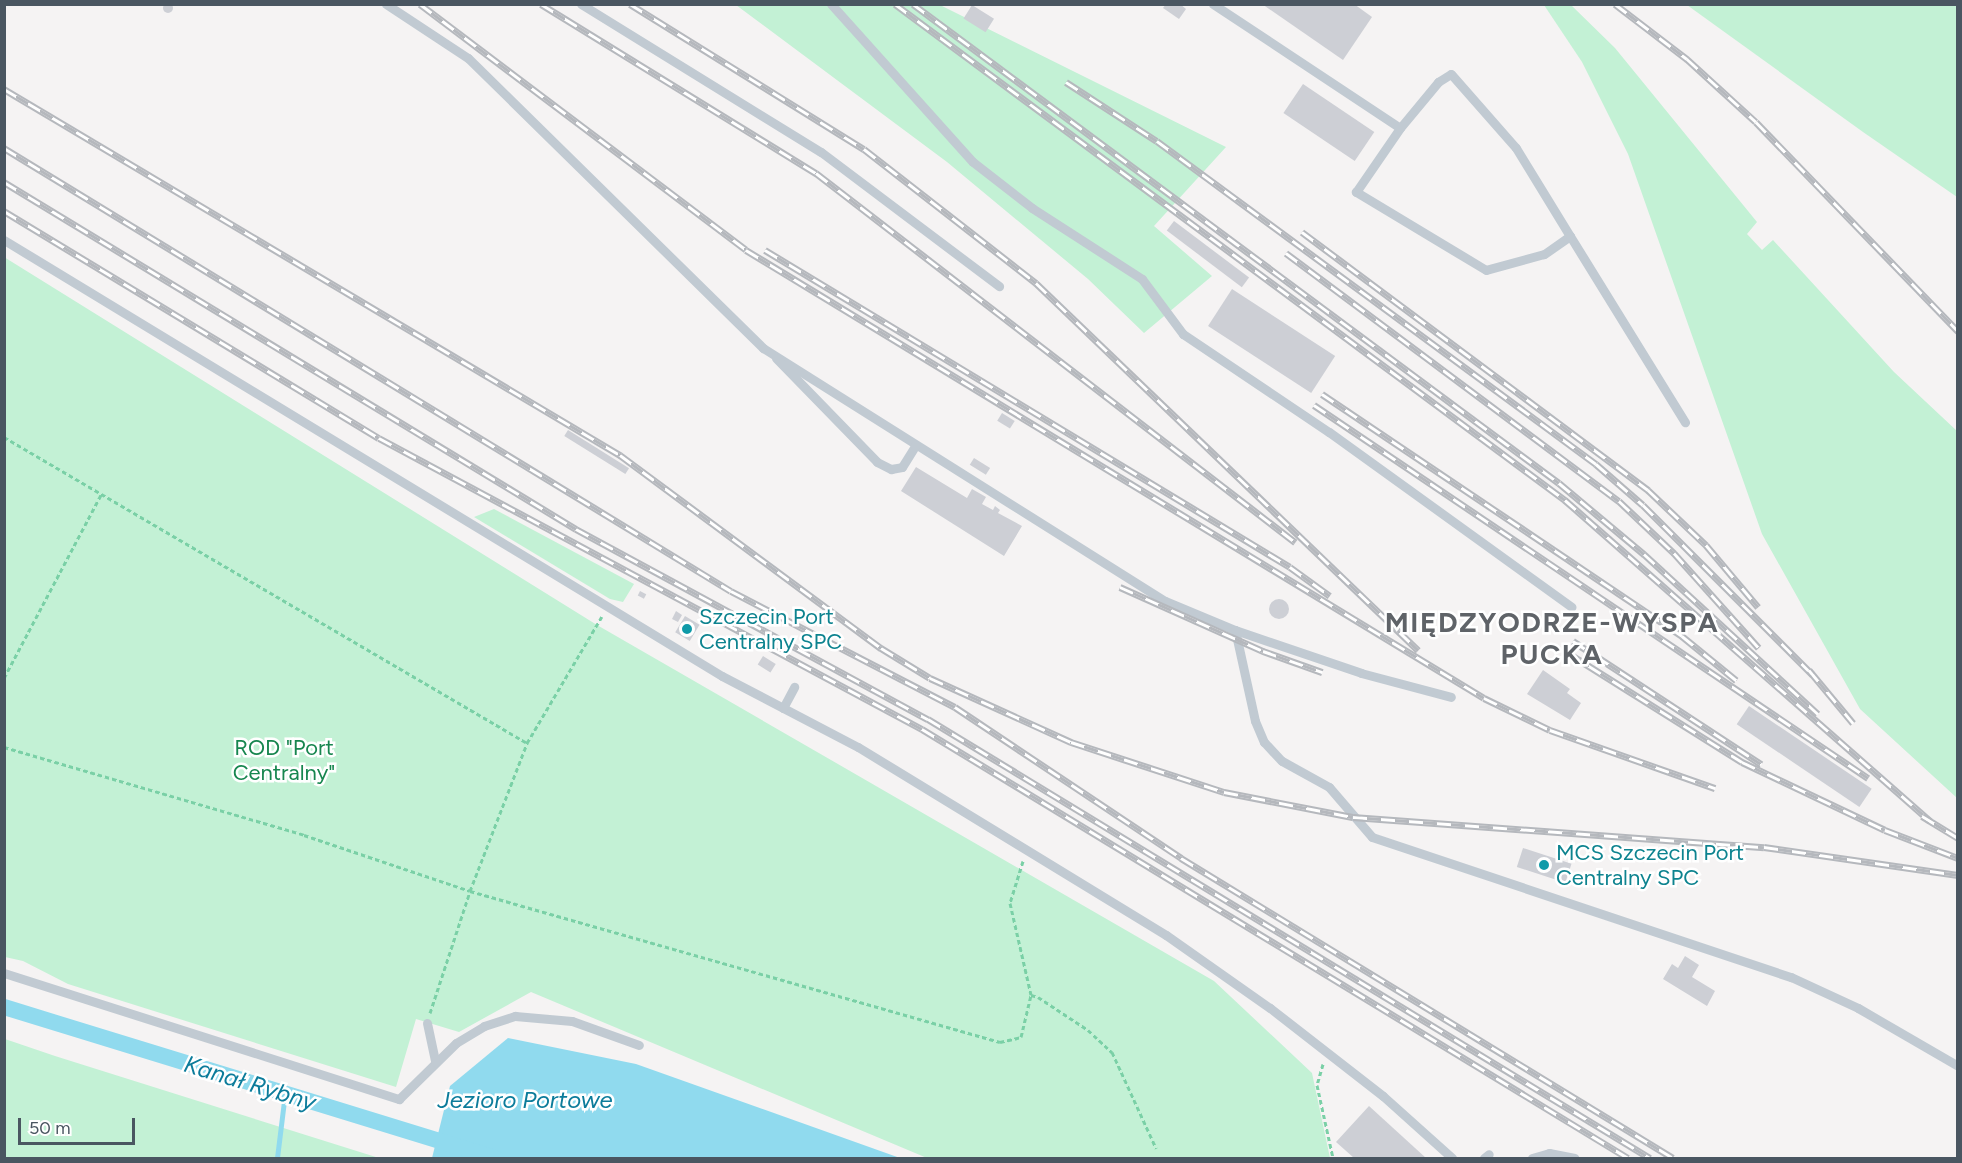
<!DOCTYPE html>
<meta charset="utf-8">
<style>
body{margin:0}
#map{position:relative;width:1962px;height:1163px;overflow:hidden;background:#f5f3f3;font-family:Figtree,sans-serif}
div>[style]{position:absolute}
.green>*{inset:0;background:#c3f1d5}
.water>*{inset:0;background:#90daee}
.stream>*{height:4.5px;margin:-2.25px;padding:0 2.25px;transform-origin:2.25px;border-radius:2.25px;background:#90daee}
.canal>*{height:16px;margin:-8px;padding:0 8px;transform-origin:8px;border-radius:8px;background:#90daee}
.building>*{inset:0;background:#cdcfd5;transform-origin:0 0}
.round{border-radius:50%}
.path>*{height:3px;margin-top:-1.5px;transform-origin:0;background:repeating-linear-gradient(90deg,#7ad0a6 0 4.5px,transparent 0 7.5px)}
.service>*{height:9px;margin:-4.5px;padding:0 4.5px;transform-origin:4.5px;border-radius:4.5px;background:#c1cad2}
.rail>*{height:7px;margin-top:-3.5px;transform-origin:0;background:repeating-linear-gradient(90deg,#fff 0 14px,#b5b8bd 0 28px);box-sizing:border-box;border-block:2px solid #b5b8bd}
.dots>*{width:16px;height:16px;translate:-50% -50%;box-sizing:border-box;border:3px solid #fff;border-radius:50%}
span{translate:-50% -50%;white-space:nowrap;text-align:center;line-height:1.15;-webkit-text-stroke:5px #fff;paint-order:stroke}
.culture-label{font-size:22px;color:#0d838f}
.left{translate:0 -50%;text-align:left}
.park-label{font-size:22px;color:#17864f}
.water-label{font-size:24px;color:#0c7c9b;font-style:italic}
.district-label{font-size:28px;color:#5f6368;font-weight:700;letter-spacing:1.5px}
.frame{position:absolute;inset:0;border:6px solid #4a5661;pointer-events:none}
.scale{position:absolute;left:18px;top:1118px;width:117px;height:27px;box-sizing:border-box;border:3px solid #4a5661;border-top:0;padding-left:8px;font-size:18px;line-height:21px;white-space:nowrap;color:#4a5661;-webkit-text-stroke:4px #fff;paint-order:stroke}
</style>
<div id="map">
<div class="green">
<i style="clip-path:polygon(736px 5px,940px 5px,1226px 147px,1154px 226px,1212px 276px,1144px 333px,1088px 279px,947px 162px)"></i>
<i style="clip-path:polygon(1544px 5px,1571px 5px,1615px 48px,1757px 222px,1747px 234px,1762px 250px,1773px 240px,1894px 372px,1957px 431px,1957px 798px,1860px 709px,1762px 534px,1628px 154px,1582px 62px)"></i>
<i style="clip-path:polygon(1687px 5px,1957px 5px,1957px 197px,1863px 132px)"></i>
<i style="clip-path:polygon(4px 257px,597px 625px,1214px 981px,1312px 1073px,1330px 1158px,927px 1158px,531px 992px,459px 1032px,416px 1019px,396px 1087px,68px 984px,23px 961px,5px 957px)"></i>
<i style="clip-path:polygon(494px 509px,634px 584px,623px 602px,610px 599px,474px 517px)"></i>
<i style="clip-path:polygon(5px 1039px,55px 1056px,379px 1158px,5px 1158px)"></i>
</div>
<div class="water">
<i style="clip-path:polygon(508px 1038px,636px 1064px,900px 1158px,432px 1158px,450px 1086px)"></i>
</div>
<div class="stream">
<i style="left:277px;top:1158px;width:65px;rotate:-83deg"></i>
</div>
<div class="canal">
<i style="left:4px;top:1007px;width:514px;rotate:17.09deg"></i>
</div>
<div class="building">
<i class="round" style="left:163px;top:3px;width:10px;height:10px"></i>
<i style="clip-path:polygon(1166px 4px,1180px 4px,1186px 9px,1179px 19px,1163px 8px)"></i>
<i style="clip-path:polygon(1262px 4px,1354px 4px,1372px 17px,1343px 60px)"></i>
<i style="left:972px;top:5px;width:26px;height:16px;rotate:32deg"></i>
<i style="left:1303px;top:84px;width:86px;height:35px;rotate:34deg"></i>
<i style="left:1174px;top:221px;width:94px;height:12px;rotate:37deg"></i>
<i style="left:1232px;top:289px;width:123px;height:44px;rotate:33deg"></i>
<i style="left:1002px;top:413px;width:15px;height:9px;rotate:32deg"></i>
<i style="left:568px;top:430px;width:72px;height:7px;rotate:32deg"></i>
<i style="left:974px;top:458px;width:19px;height:8px;rotate:32deg"></i>
<i style="clip-path:polygon(916px 467px,967px 498px,972px 489px,986px 497px,982px 504px,993px 510px,995px 506px,1000px 510px,998px 513px,1022px 526px,1004px 556px,901px 491px)"></i>
<i style="left:640px;top:591px;width:7px;height:5px;rotate:27deg"></i>
<i class="round" style="left:1269px;top:599px;width:20px;height:20px"></i>
<i style="clip-path:polygon(676px 611px,682px 615px,678px 622px,672px 619px)"></i>
<i style="left:685px;top:616px;width:17px;height:19px;rotate:31deg"></i>
<i style="left:763px;top:656px;width:15px;height:10px;rotate:32deg"></i>
<i style="clip-path:polygon(1543px 670px,1570px 689px,1567px 693px,1581px 703px,1570px 720px,1527px 694px)"></i>
<i style="left:1749px;top:706px;width:148px;height:22px;rotate:34deg"></i>
<i style="left:1523px;top:848px;width:51px;height:20px;rotate:18deg"></i>
<i style="clip-path:polygon(1685px 956px,1699px 965px,1692px 977px,1715px 991px,1707px 1006px,1663px 979px,1672px 964px,1678px 968px)"></i>
<i style="clip-path:polygon(1369px 1106px,1426px 1158px,1354px 1158px,1336px 1142px)"></i>
</div>
<div class="path">
<i style="left:4px;top:437px;width:606px;rotate:30.33deg"></i>
<i style="left:4px;top:678px;width:207px;rotate:-62.1deg"></i>
<i style="left:4px;top:747px;width:313px;rotate:16.3deg"></i>
<i style="left:304px;top:835px;width:175px;rotate:18.6deg"></i>
<i style="left:470px;top:891px;width:551px;rotate:15.9deg"></i>
<i style="left:1000px;top:1042px;width:22px;rotate:-13deg"></i>
<i style="left:1021px;top:1037px;width:43px;rotate:-76.6deg"></i>
<i style="left:1031px;top:995px;width:7px;rotate:16deg"></i>
<i style="left:1038px;top:997px;width:60px;rotate:33.4deg"></i>
<i style="left:1088px;top:1030px;width:33px;rotate:43deg"></i>
<i style="left:1112px;top:1052px;width:106px;rotate:65.4deg"></i>
<i style="left:1023px;top:861px;width:44px;rotate:107.2deg"></i>
<i style="left:1010px;top:903px;width:94px;rotate:77.1deg"></i>
<i style="left:430px;top:1013px;width:128px;rotate:-71.8deg"></i>
<i style="left:470px;top:891px;width:159px;rotate:-68.9deg"></i>
<i style="left:527px;top:743px;width:147px;rotate:-59.4deg"></i>
<i style="left:1323px;top:1064px;width:22px;rotate:106deg"></i>
<i style="left:1317px;top:1085px;width:75px;rotate:77.6deg"></i>
</div>
<div class="service">
<i style="left:386px;top:4px;width:98px;rotate:33.4deg"></i>
<i style="left:468px;top:58px;width:414px;rotate:44.5deg"></i>
<i style="left:763px;top:348px;width:475px;rotate:32.2deg"></i>
<i style="left:1165px;top:601px;width:76px;rotate:22.5deg"></i>
<i style="left:1235px;top:630px;width:133px;rotate:18.8deg"></i>
<i style="left:1361px;top:673px;width:93px;rotate:14.9deg"></i>
<i style="left:581px;top:4px;width:282px;rotate:31.7deg"></i>
<i style="left:821px;top:152px;width:223px;rotate:37deg"></i>
<i style="left:831px;top:4px;width:212px;rotate:48.1deg"></i>
<i style="left:973px;top:162px;width:75px;rotate:37.9deg"></i>
<i style="left:1032px;top:208px;width:131px;rotate:32.8deg"></i>
<i style="left:1142px;top:279px;width:69px;rotate:53.3deg"></i>
<i style="left:1183px;top:334px;width:176px;rotate:33.9deg"></i>
<i style="left:1329px;top:432px;width:299px;rotate:35.8deg"></i>
<i style="left:1213px;top:4px;width:224px;rotate:33.5deg"></i>
<i style="left:1451px;top:74px;width:98px;rotate:48.7deg"></i>
<i style="left:1516px;top:148px;width:103px;rotate:58.5deg"></i>
<i style="left:1570px;top:236px;width:32px;rotate:145deg"></i>
<i style="left:1544px;top:254px;width:60px;rotate:164.6deg"></i>
<i style="left:1486px;top:270px;width:152px;rotate:-149deg"></i>
<i style="left:1356px;top:192px;width:78px;rotate:-55.5deg"></i>
<i style="left:1400px;top:128px;width:60px;rotate:-50.4deg"></i>
<i style="left:1438px;top:82px;width:15px;rotate:-32deg"></i>
<i style="left:1570px;top:236px;width:219px;rotate:58.3deg"></i>
<i style="left:4px;top:240px;width:840px;rotate:31.27deg"></i>
<i style="left:722px;top:676px;width:153px;rotate:27.6deg"></i>
<i style="left:858px;top:747px;width:361px;rotate:31.4deg"></i>
<i style="left:1166px;top:935px;width:127px;rotate:35.1deg"></i>
<i style="left:1270px;top:1008px;width:143px;rotate:37.9deg"></i>
<i style="left:1383px;top:1096px;width:93px;rotate:41.9deg"></i>
<i style="left:776px;top:358px;width:145px;rotate:45.8deg"></i>
<i style="left:877px;top:462px;width:16px;rotate:27deg"></i>
<i style="left:891px;top:469px;width:11px;rotate:-10deg"></i>
<i style="left:902px;top:467px;width:26px;rotate:-58deg"></i>
<i style="left:1235px;top:630px;width:93px;rotate:77.6deg"></i>
<i style="left:1255px;top:721px;width:23px;rotate:67deg"></i>
<i style="left:1264px;top:742px;width:26px;rotate:47deg"></i>
<i style="left:1282px;top:761px;width:54px;rotate:29deg"></i>
<i style="left:1329px;top:787px;width:66px;rotate:49.3deg"></i>
<i style="left:1372px;top:837px;width:442px;rotate:18.5deg"></i>
<i style="left:1791px;top:977px;width:74px;rotate:24.8deg"></i>
<i style="left:1858px;top:1008px;width:116px;rotate:30.1deg"></i>
<i style="left:783px;top:708px;width:24px;rotate:-62deg"></i>
<i style="left:4px;top:973px;width:415px;rotate:17.7deg"></i>
<i style="left:399px;top:1099px;width:80px;rotate:-44.5deg"></i>
<i style="left:456px;top:1043px;width:33px;rotate:-31deg"></i>
<i style="left:484px;top:1026px;width:33px;rotate:-18deg"></i>
<i style="left:515px;top:1016px;width:57px;rotate:5deg"></i>
<i style="left:572px;top:1021px;width:71px;rotate:19.7deg"></i>
<i style="left:427px;top:1023px;width:40px;rotate:78deg"></i>
<i style="left:1484px;top:1158px;width:6px;rotate:-39deg"></i>
<i style="left:1532px;top:1158px;width:18px;rotate:-16deg"></i>
<i style="left:1549px;top:1153px;width:26px;rotate:11deg"></i>
</div>
<div class="rail">
<i style="left:420px;top:4px;width:408px;rotate:37deg"></i>
<i style="left:746px;top:250px;width:863px;rotate:31.26deg"></i>
<i style="left:1484px;top:698px;width:73px;rotate:25.9deg"></i>
<i style="left:1550px;top:730px;width:175px;rotate:19.4deg"></i>
<i style="left:541px;top:4px;width:323px;rotate:31.6deg"></i>
<i style="left:816px;top:173px;width:605px;rotate:37.61deg"></i>
<i style="left:630px;top:4px;width:275px;rotate:31.8deg"></i>
<i style="left:864px;top:149px;width:218px;rotate:37.9deg"></i>
<i style="left:1036px;top:283px;width:530px;rotate:43.85deg"></i>
<i style="left:895px;top:4px;width:834px;rotate:36.51deg"></i>
<i style="left:1565px;top:500px;width:486px;rotate:41.3deg"></i>
<i style="left:913px;top:4px;width:804px;rotate:36.56deg"></i>
<i style="left:1559px;top:483px;width:111px;rotate:39.9deg"></i>
<i style="left:1644px;top:554px;width:236px;rotate:42.6deg"></i>
<i style="left:1615px;top:4px;width:91px;rotate:37.4deg"></i>
<i style="left:1687px;top:59px;width:93px;rotate:42.4deg"></i>
<i style="left:1756px;top:122px;width:291px;rotate:46deg"></i>
<i style="left:1066px;top:82px;width:108px;rotate:33deg"></i>
<i style="left:1157px;top:141px;width:545px;rotate:36.34deg"></i>
<i style="left:1596px;top:464px;width:62px;rotate:41.1deg"></i>
<i style="left:1643px;top:505px;width:240px;rotate:45deg"></i>
<i style="left:4px;top:89px;width:717px;rotate:30.72deg"></i>
<i style="left:620px;top:455px;width:325px;rotate:36.5deg"></i>
<i style="left:881px;top:648px;width:57px;rotate:31.5deg"></i>
<i style="left:930px;top:678px;width:155px;rotate:24.4deg"></i>
<i style="left:1071px;top:742px;width:161px;rotate:18.1deg"></i>
<i style="left:1224px;top:792px;width:131px;rotate:11deg"></i>
<i style="left:1353px;top:817px;width:412px;rotate:4.2deg"></i>
<i style="left:1764px;top:847px;width:196px;rotate:8.2deg"></i>
<i style="left:4px;top:148px;width:851px;rotate:31.36deg"></i>
<i style="left:731px;top:591px;width:252px;rotate:27.4deg"></i>
<i style="left:955px;top:707px;width:272px;rotate:33.7deg"></i>
<i style="left:1181px;top:858px;width:576px;rotate:31.37deg"></i>
<i style="left:4px;top:182px;width:669px;rotate:31.24deg"></i>
<i style="left:576px;top:529px;width:400px;rotate:28.4deg"></i>
<i style="left:928px;top:719px;width:845px;rotate:31.3deg"></i>
<i style="left:4px;top:211px;width:438px;rotate:31.2deg"></i>
<i style="left:379px;top:438px;width:616px;rotate:28.19deg"></i>
<i style="left:922px;top:729px;width:826px;rotate:31.28deg"></i>
<i style="left:1302px;top:232px;width:432px;rotate:36.7deg"></i>
<i style="left:1648px;top:490px;width:80px;rotate:43.5deg"></i>
<i style="left:1706px;top:545px;width:81px;rotate:50deg"></i>
<i style="left:765px;top:250px;width:613px;rotate:31.12deg"></i>
<i style="left:1290px;top:567px;width:49px;rotate:35.9deg"></i>
<i style="left:1286px;top:253px;width:415px;rotate:36.7deg"></i>
<i style="left:1619px;top:501px;width:76px;rotate:43.4deg"></i>
<i style="left:1674px;top:553px;width:127px;rotate:48.2deg"></i>
<i style="left:1322px;top:394px;width:434px;rotate:33.9deg"></i>
<i style="left:1682px;top:636px;width:70px;rotate:39.2deg"></i>
<i style="left:1314px;top:405px;width:668px;rotate:33.95deg"></i>
<i style="left:1120px;top:587px;width:157px;rotate:24.1deg"></i>
<i style="left:1263px;top:651px;width:63px;rotate:19.6deg"></i>
<i style="left:1573px;top:641px;width:225px;rotate:33.2deg"></i>
<i style="left:1565px;top:651px;width:209px;rotate:32.1deg"></i>
<i style="left:1742px;top:762px;width:158px;rotate:25.4deg"></i>
<i style="left:1885px;top:830px;width:78px;rotate:21deg"></i>
<i style="left:1809px;top:670px;width:69px;rotate:50.3deg"></i>
<i style="left:1922px;top:816px;width:42px;rotate:31.4deg"></i>
</div>
<div class="dots">
<i style="left:687px;top:629px;background:#0f9aa8"></i>
<i style="left:1544px;top:865px;background:#0f9aa8"></i>
</div>
<div class="culture-label">
<span class="left" style="left:699px;top:629px">Szczecin Port<br>Centralny SPC</span>
<span class="left" style="left:1556px;top:865px">MCS Szczecin Port<br>Centralny SPC</span>
</div>
<div class="park-label">
<span style="left:284px;top:760px">ROD "Port<br>Centralny"</span>
</div>
<div class="water-label">
<span style="left:250px;top:1083px;rotate:17deg">Kanał Rybny</span>
<span style="left:525px;top:1100px">Jezioro Portowe</span>
</div>
<div class="district-label">
<span style="left:1552px;top:638px">MIĘDZYODRZE-WYSPA<br>PUCKA</span>
</div>
<div class="frame"></div>
<div class="scale">50 m</div>
</div>
